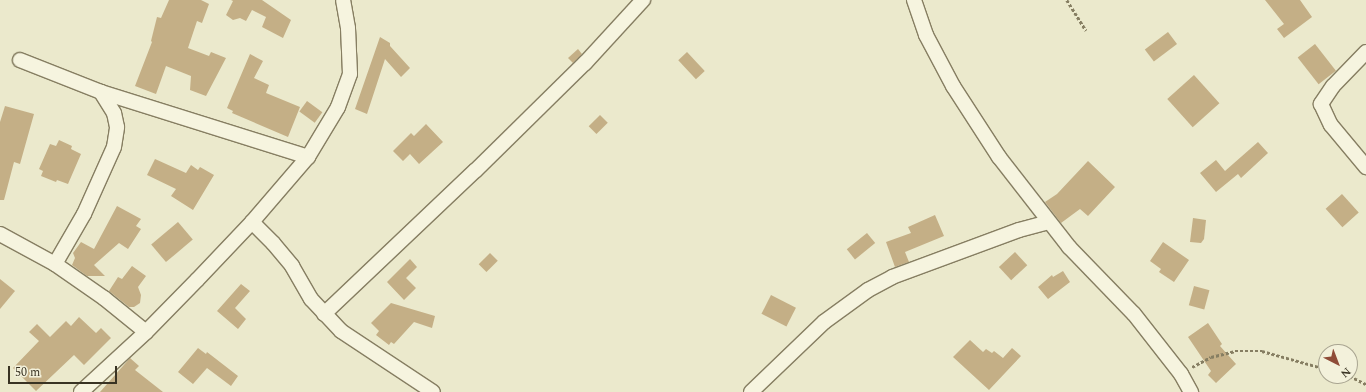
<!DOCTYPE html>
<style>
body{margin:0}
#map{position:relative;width:1366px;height:392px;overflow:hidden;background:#ebe9cc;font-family:Spectral,serif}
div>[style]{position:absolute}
.building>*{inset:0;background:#c4af86;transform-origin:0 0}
.path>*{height:2.5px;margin-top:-1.25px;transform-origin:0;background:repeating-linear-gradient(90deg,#867e62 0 3px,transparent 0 5px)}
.roads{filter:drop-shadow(1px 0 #867e62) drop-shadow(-1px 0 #867e62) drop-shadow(0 1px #867e62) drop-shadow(0 -1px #867e62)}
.minor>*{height:14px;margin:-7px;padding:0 7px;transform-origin:7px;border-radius:7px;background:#f6f4df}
span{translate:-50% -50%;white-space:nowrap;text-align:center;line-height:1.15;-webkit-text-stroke:3px #f3f1db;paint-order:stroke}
.north{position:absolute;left:1318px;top:344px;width:40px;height:40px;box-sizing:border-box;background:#f3f1db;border:1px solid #a9a591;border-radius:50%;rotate:138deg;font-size:11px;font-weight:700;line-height:16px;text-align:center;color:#393323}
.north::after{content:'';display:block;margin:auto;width:14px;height:18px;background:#8f4c38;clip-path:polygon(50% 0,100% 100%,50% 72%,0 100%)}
.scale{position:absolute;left:8px;top:366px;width:109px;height:18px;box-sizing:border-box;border:2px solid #393323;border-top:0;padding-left:5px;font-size:12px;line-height:14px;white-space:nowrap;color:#393323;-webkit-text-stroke:3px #f3f1db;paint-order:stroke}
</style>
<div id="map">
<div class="building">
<i style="clip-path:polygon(169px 0,201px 0,209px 4px,202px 23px,197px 21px,188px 48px,209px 56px,211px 52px,226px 58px,206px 96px,190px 90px,191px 76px,166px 66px,156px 94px,135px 86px,152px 42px,151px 41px,157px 17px,161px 18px)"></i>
<i style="clip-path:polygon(231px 0,262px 0,291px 20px,283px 38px,262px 27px,266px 17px,252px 10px,246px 21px,240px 18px,233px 20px,226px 15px,233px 1px)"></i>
<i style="clip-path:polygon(1265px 0,1300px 0,1312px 17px,1284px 38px,1277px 29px,1284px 24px)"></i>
<i style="left:1168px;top:32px;width:15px;height:29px;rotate:53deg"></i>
<i style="clip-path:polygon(380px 37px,390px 43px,390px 46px,410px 68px,401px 77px,385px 59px,367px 114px,355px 109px)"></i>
<i style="left:1315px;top:44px;width:34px;height:22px;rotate:52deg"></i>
<i style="clip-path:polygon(578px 49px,582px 54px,573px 63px,568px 58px)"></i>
<i style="left:687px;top:52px;width:26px;height:12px;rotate:47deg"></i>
<i style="clip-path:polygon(250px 54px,263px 61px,254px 78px,269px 85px,266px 93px,300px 107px,288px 137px,232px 113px,233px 111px,227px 108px)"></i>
<i style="left:1194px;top:75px;width:38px;height:36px;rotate:48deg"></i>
<i style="left:307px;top:101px;width:19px;height:13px;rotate:36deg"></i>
<i style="clip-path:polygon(5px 106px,34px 114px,20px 164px,14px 162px,4px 200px,0 200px,0 122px)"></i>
<i style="left:600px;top:115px;width:11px;height:16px;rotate:45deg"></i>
<i style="clip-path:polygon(426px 124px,443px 142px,419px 164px,410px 154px,403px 161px,393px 151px,411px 133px,414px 136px)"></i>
<i style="clip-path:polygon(59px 140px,72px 146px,71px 149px,81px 154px,68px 184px,57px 180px,56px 182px,41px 176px,43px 171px,39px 169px,50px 144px,56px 146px)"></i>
<i style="clip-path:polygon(1258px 142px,1268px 153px,1241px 178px,1238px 174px,1216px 192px,1200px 173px,1216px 160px,1225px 171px)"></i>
<i style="clip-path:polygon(155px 159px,186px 173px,191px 165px,198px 170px,200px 167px,214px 175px,193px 210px,171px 196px,176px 189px,147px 175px)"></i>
<i style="clip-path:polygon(1088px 161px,1115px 187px,1088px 216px,1080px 209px,1061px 223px,1045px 202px,1057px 194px)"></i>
<i style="left:1342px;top:194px;width:25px;height:22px;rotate:48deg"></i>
<i style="clip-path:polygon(117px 206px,141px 219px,136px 226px,141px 229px,128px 249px,119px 243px,94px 265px,105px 276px,87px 276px,72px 265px,75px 258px,73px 253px,81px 242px,94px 249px)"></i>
<i style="clip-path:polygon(935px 215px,944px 236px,905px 252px,909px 262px,895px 267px,886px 242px,911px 233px,908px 227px)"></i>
<i style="clip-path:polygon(1193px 218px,1206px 220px,1204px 239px,1201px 243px,1190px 242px)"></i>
<i style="left:178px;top:222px;width:23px;height:35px;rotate:50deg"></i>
<i style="left:867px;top:233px;width:13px;height:26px;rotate:51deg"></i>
<i style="clip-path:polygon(1163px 242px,1189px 260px,1174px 282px,1159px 272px,1161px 269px,1150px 261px)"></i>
<i style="left:1015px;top:252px;width:18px;height:22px;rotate:47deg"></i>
<i style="left:490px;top:253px;width:11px;height:16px;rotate:45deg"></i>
<i style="clip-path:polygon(410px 259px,417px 267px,406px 278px,416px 288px,404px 300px,387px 282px)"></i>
<i style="clip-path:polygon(132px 266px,146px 276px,138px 287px,141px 295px,140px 303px,134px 307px,129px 307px,109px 291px,118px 277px,122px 279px)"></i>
<i style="clip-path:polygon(1063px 271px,1070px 282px,1048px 299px,1038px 287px,1052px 275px,1053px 277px)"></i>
<i style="clip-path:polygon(0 279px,15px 291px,0 309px)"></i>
<i style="clip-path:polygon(241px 284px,250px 291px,235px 308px,246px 319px,238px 329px,217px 311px)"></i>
<i style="left:1194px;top:286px;width:16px;height:20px;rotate:15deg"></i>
<i style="left:771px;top:295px;width:28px;height:21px;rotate:27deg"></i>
<i style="clip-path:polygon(391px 303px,435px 316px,432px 328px,414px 322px,394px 344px,391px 342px,389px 345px,376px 335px,379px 331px,371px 323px)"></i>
<i style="clip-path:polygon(79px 317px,96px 333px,101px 328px,111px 338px,84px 365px,74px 355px,36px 391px,13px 368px,39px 341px,29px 332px,37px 324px,50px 337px,66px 321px,71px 326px)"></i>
<i style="clip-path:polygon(1208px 323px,1222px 344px,1220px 346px,1236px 364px,1216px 383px,1208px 375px,1211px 371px,1188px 337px)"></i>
<i style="clip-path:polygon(970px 340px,983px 352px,986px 349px,992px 353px,994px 351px,1003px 358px,1012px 348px,1021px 356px,989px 390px,953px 357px)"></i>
<i style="clip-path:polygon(198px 348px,206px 354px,207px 352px,238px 376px,231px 386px,207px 368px,193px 384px,178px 372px)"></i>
<i style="clip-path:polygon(130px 358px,139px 366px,135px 370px,163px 392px,100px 392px)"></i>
</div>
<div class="path">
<i style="left:1067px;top:0;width:36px;rotate:58deg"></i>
<i style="left:1192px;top:367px;width:21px;rotate:-28deg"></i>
<i style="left:1211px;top:357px;width:25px;rotate:-14deg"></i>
<i style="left:1235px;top:351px;width:27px"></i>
<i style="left:1262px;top:351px;width:66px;rotate:15.7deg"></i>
<i style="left:1350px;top:376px;width:18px;rotate:27deg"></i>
</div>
<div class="roads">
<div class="minor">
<i style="left:914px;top:0;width:37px;rotate:71deg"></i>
<i style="left:926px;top:35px;width:58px;rotate:62.1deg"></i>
<i style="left:953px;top:86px;width:85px;rotate:57.1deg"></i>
<i style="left:999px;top:157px;width:114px;rotate:52.1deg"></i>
<i style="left:1069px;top:247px;width:93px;rotate:45.9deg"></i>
<i style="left:1134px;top:314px;width:76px;rotate:51.9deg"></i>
<i style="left:1181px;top:374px;width:21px;rotate:61deg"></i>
<i style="left:1366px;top:52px;width:47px;rotate:134.1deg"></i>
<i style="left:1333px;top:86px;width:22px;rotate:124deg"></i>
<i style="left:1321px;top:104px;width:23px;rotate:65deg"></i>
<i style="left:1331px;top:125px;width:55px;rotate:50.2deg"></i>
<i style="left:20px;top:60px;width:87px;rotate:21.6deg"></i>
<i style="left:101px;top:92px;width:217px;rotate:17.4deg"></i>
<i style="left:252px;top:222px;width:30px;rotate:45deg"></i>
<i style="left:273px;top:243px;width:30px;rotate:50deg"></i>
<i style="left:292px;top:266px;width:38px;rotate:60deg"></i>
<i style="left:311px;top:299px;width:44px;rotate:46.8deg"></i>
<i style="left:341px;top:331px;width:110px;rotate:33.5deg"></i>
<i style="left:0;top:234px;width:63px;rotate:28.6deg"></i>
<i style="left:55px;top:264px;width:60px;rotate:34.8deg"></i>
<i style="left:104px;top:298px;width:54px;rotate:39deg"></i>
<i style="left:55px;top:264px;width:58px;rotate:-59.9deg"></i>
<i style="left:84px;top:214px;width:73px;rotate:-65.9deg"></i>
<i style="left:114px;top:147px;width:20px;rotate:-81deg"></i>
<i style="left:117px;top:127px;width:14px;rotate:-102deg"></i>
<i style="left:114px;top:113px;width:25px;rotate:-122deg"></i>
<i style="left:324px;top:314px;width:209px;rotate:-43.5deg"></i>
<i style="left:476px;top:170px;width:153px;rotate:-44.5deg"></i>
<i style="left:585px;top:63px;width:86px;rotate:-47.4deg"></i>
<i style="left:81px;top:392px;width:88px;rotate:-42.7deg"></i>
<i style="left:146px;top:332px;width:73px;rotate:-45.6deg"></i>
<i style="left:197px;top:280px;width:80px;rotate:-46.5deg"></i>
<i style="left:252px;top:222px;width:86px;rotate:-49.3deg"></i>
<i style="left:308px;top:157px;width:58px;rotate:-59deg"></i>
<i style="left:338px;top:107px;width:35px;rotate:-70deg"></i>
<i style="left:350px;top:74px;width:46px;rotate:-92.5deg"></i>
<i style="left:348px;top:28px;width:28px;rotate:-100deg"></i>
<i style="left:751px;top:392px;width:101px;rotate:-43.8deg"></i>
<i style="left:824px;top:322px;width:54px;rotate:-36deg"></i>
<i style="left:868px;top:290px;width:27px;rotate:-28deg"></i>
<i style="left:892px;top:277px;width:135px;rotate:-20.3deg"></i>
<i style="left:1019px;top:230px;width:30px;rotate:-15deg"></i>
</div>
</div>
<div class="north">N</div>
<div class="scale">50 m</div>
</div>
